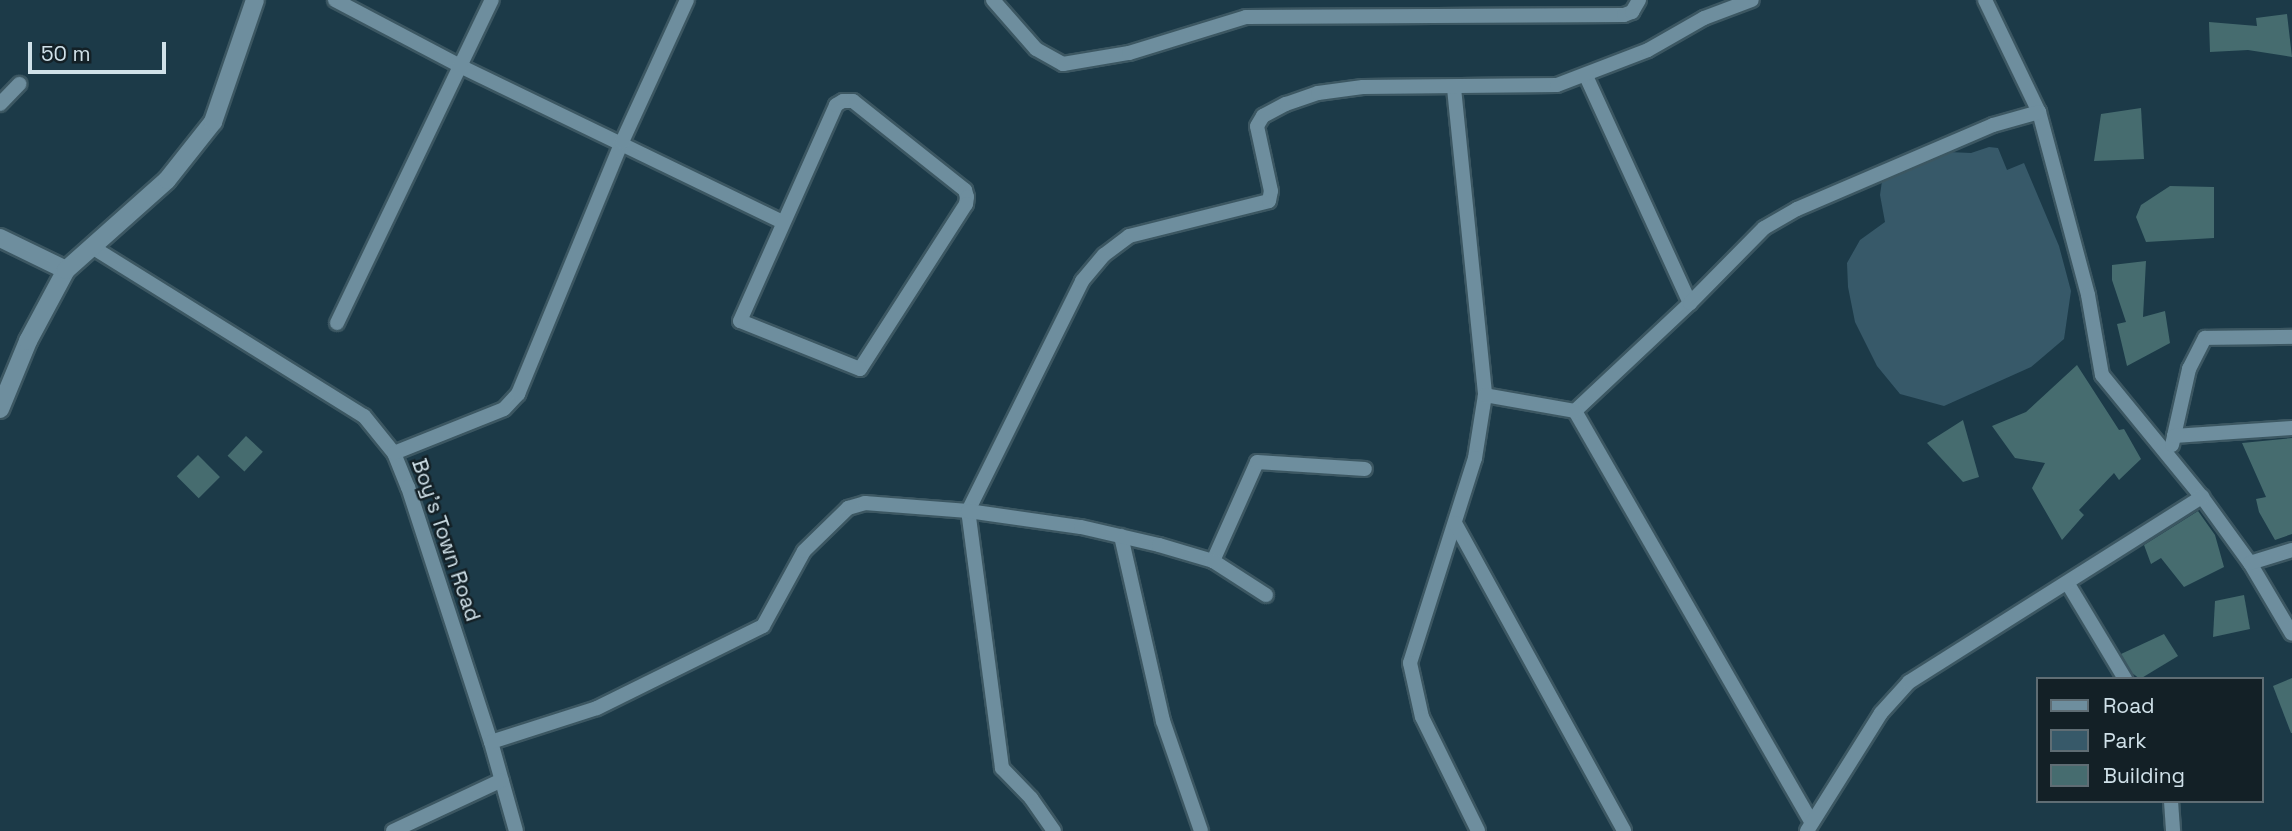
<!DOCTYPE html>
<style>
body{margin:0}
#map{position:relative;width:2292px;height:831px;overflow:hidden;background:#1c3a48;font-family:"Space Grotesk",sans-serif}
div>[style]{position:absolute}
.green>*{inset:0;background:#375969}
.building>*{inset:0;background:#466c6f;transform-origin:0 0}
.roads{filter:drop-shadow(2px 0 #3c5762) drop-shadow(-2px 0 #3c5762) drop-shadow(0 2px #3c5762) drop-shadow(0 -2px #3c5762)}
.minor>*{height:14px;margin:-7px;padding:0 7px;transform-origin:7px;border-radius:7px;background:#6e8e9e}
.tertiary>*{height:18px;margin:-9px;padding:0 9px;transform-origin:9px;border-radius:9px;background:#6e8e9e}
span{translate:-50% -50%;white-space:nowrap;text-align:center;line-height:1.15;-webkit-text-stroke:5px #132026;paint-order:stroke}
.street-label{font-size:21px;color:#d0e1e9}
.legend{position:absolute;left:2036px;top:677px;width:228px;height:126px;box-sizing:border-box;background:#132026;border:2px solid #5f6d74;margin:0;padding:9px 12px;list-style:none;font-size:21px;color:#d0e1e9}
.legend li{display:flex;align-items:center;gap:14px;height:35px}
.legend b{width:35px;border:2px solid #5f6d74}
.scale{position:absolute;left:28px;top:42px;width:138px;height:32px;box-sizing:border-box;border:4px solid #d0e1e9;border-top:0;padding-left:9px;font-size:21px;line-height:24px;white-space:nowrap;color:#d0e1e9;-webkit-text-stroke:5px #132026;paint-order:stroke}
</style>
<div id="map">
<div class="green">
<i style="clip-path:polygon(1989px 147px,1998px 148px,2007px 170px,2024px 163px,2059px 246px,2071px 291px,2064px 339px,2031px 367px,1944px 406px,1900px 394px,1877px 366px,1855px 322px,1848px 287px,1847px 263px,1860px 240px,1885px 222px,1880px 195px,1882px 181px,1949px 152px,1971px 153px)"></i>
</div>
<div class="building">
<i style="clip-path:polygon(2287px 14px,2292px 57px,2248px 50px,2210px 52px,2209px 22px,2257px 26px,2256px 18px)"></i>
<i style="clip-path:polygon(2141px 108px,2144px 159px,2094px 161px,2101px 114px)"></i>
<i style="clip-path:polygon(2170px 186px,2214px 187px,2214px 238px,2146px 242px,2136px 217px,2141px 205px)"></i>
<i style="clip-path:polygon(2146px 261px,2143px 317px,2165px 311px,2170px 343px,2127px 366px,2117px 324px,2126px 322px,2112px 280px,2112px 265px)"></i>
<i style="clip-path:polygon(2077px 365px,2119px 430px,2124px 429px,2141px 459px,2119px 480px,2114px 473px,2079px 510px,2084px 515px,2062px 540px,2032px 488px,2045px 463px,2015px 458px,1992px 426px,2026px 412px)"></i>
<i style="clip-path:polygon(1963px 420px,1979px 477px,1963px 482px,1927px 443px)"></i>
<i style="left:246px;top:436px;width:23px;height:27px;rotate:43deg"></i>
<i style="clip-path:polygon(2292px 438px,2292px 534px,2275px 540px,2259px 512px,2256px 499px,2266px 497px,2242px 443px)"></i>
<i style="left:198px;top:455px;width:31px;height:30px;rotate:45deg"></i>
<i style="clip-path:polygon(2198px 511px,2215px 535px,2224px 567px,2184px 587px,2161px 558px,2151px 564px,2144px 545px)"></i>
<i style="clip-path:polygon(2244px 595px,2250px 629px,2213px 637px,2215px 601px)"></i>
<i style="clip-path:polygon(2164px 634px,2178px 656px,2140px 679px,2132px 673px,2121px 654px)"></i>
<i style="clip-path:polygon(2292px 678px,2292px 733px,2291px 733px,2273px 686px)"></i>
</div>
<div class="roads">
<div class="minor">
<i style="left:335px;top:0;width:144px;rotate:27.8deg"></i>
<i style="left:462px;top:67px;width:356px;rotate:25.8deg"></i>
<i style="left:993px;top:0;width:65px;rotate:48.7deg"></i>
<i style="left:1036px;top:49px;width:31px;rotate:29deg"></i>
<i style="left:1063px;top:64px;width:67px;rotate:-9.5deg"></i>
<i style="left:1129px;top:53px;width:122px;rotate:-17.1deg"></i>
<i style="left:1246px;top:17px;width:378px;rotate:-0.3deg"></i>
<i style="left:1624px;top:15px;width:9px;rotate:-21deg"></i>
<i style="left:1632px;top:12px;width:14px;rotate:-60deg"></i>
<i style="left:1985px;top:0;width:124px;rotate:64.3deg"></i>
<i style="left:2039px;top:112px;width:189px;rotate:75deg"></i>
<i style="left:2088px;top:295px;width:81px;rotate:80.1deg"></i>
<i style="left:2102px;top:375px;width:158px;rotate:50.7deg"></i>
<i style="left:2202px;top:497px;width:82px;rotate:54deg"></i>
<i style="left:2250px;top:563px;width:82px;rotate:59.4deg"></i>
<i style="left:1586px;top:76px;width:250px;rotate:65.4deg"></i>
<i style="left:1690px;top:303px;width:158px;rotate:136.8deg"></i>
<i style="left:1575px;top:411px;width:473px;rotate:60.1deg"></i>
<i style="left:1454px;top:88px;width:309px;rotate:84.2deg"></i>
<i style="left:1485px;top:395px;width:64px;rotate:99deg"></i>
<i style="left:1475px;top:458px;width:215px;rotate:107.6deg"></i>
<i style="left:1410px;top:663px;width:55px;rotate:77.5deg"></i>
<i style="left:1422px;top:717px;width:127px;rotate:63.8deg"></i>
<i style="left:843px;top:101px;width:10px"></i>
<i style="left:853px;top:101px;width:143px;rotate:38.5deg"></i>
<i style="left:965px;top:190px;width:7px;rotate:74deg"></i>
<i style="left:967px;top:197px;width:7px;rotate:98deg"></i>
<i style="left:966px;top:204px;width:196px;rotate:122.7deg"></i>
<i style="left:860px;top:369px;width:129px;rotate:-158.2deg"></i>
<i style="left:740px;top:321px;width:236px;rotate:-66deg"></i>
<i style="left:836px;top:105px;width:8px;rotate:-30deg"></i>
<i style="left:0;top:104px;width:28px;rotate:-46deg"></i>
<i style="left:92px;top:247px;width:320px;rotate:31.9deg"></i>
<i style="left:364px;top:416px;width:48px;rotate:51deg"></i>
<i style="left:394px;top:453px;width:37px;rotate:68deg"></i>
<i style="left:408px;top:487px;width:268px;rotate:72deg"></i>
<i style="left:491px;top:742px;width:92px;rotate:74.3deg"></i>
<i style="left:1690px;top:303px;width:105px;rotate:-45.4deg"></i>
<i style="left:1764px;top:228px;width:38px;rotate:-30deg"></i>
<i style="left:1797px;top:209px;width:213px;rotate:-23.2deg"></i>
<i style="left:1993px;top:125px;width:48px;rotate:-15.8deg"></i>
<i style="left:337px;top:323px;width:358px;rotate:-64.4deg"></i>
<i style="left:1485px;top:395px;width:91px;rotate:10.1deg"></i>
<i style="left:2174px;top:436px;width:69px;rotate:-77.4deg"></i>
<i style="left:2189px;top:369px;width:35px;rotate:-63deg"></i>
<i style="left:2205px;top:338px;width:87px;rotate:-0.7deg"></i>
<i style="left:2172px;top:445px;width:9px;rotate:-77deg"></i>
<i style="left:2174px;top:436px;width:118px;rotate:-3.9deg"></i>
<i style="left:394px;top:453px;width:118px;rotate:-21.8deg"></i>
<i style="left:504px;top:409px;width:21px;rotate:-47deg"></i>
<i style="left:518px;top:394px;width:273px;rotate:-67.6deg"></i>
<i style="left:622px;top:142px;width:156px;rotate:-65.4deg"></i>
<i style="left:1455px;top:523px;width:351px;rotate:61.2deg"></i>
<i style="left:1121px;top:536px;width:190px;rotate:77.2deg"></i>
<i style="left:1163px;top:721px;width:116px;rotate:70.9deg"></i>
<i style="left:1213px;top:561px;width:108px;rotate:-66deg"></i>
<i style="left:1257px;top:462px;width:108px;rotate:3.7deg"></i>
<i style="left:2250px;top:563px;width:44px;rotate:-17.2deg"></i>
<i style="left:2068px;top:584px;width:111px;rotate:59deg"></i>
<i style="left:491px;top:742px;width:111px;rotate:-17.8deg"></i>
<i style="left:597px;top:708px;width:185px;rotate:-26.3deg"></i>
<i style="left:763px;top:626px;width:85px;rotate:-61.3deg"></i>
<i style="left:804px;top:551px;width:62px;rotate:-44.3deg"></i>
<i style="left:848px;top:508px;width:18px;rotate:-16deg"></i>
<i style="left:865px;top:503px;width:103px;rotate:4.4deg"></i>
<i style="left:968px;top:511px;width:257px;rotate:-63.6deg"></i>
<i style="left:1082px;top:281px;width:34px;rotate:-50deg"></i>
<i style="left:1104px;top:255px;width:31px;rotate:-37deg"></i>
<i style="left:1129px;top:236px;width:144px;rotate:-14deg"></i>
<i style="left:1269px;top:201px;width:10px;rotate:-79deg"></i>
<i style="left:1271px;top:191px;width:66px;rotate:-102.2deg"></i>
<i style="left:1257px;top:126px;width:12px;rotate:-59deg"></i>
<i style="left:1263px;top:116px;width:26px;rotate:-28deg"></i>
<i style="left:1286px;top:104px;width:34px;rotate:-19deg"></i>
<i style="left:1318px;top:93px;width:45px;rotate:-7.6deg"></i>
<i style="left:1363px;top:87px;width:194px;rotate:-0.6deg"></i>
<i style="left:1557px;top:85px;width:97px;rotate:-21deg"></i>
<i style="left:1648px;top:50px;width:64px;rotate:-29.7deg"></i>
<i style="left:1704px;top:18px;width:51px;rotate:-20.6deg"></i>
<i style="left:2171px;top:801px;width:30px;rotate:86deg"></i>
<i style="left:393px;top:831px;width:120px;rotate:-25.1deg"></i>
<i style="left:1054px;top:831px;width:40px;rotate:-124.9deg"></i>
<i style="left:1031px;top:798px;width:42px;rotate:-134deg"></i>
<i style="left:1002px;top:768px;width:259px;rotate:-97.5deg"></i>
<i style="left:968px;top:511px;width:114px;rotate:8.1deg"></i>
<i style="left:1081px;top:527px;width:80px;rotate:13deg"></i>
<i style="left:1159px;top:545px;width:56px;rotate:16.5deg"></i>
<i style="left:1213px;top:561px;width:63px;rotate:32.7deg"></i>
<i style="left:1807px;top:831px;width:139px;rotate:-57.9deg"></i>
<i style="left:1881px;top:713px;width:42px;rotate:-47.9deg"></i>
<i style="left:1909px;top:682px;width:347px;rotate:-32.3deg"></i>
</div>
<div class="tertiary">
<i style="left:0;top:238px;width:73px;rotate:25.9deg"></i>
<i style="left:0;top:409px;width:74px;rotate:-67.6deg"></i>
<i style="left:28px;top:341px;width:81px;rotate:-61.8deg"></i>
<i style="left:66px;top:270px;width:135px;rotate:-41.7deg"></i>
<i style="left:167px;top:180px;width:74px;rotate:-51.6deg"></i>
<i style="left:213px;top:122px;width:129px;rotate:-71deg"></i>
</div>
</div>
<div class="street-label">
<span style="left:446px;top:540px;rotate:71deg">Boy's Town Road</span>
</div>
<ul class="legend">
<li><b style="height:9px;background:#6e8e9e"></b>Road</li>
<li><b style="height:19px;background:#375969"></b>Park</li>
<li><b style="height:19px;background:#466c6f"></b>Building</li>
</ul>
<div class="scale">50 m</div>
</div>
